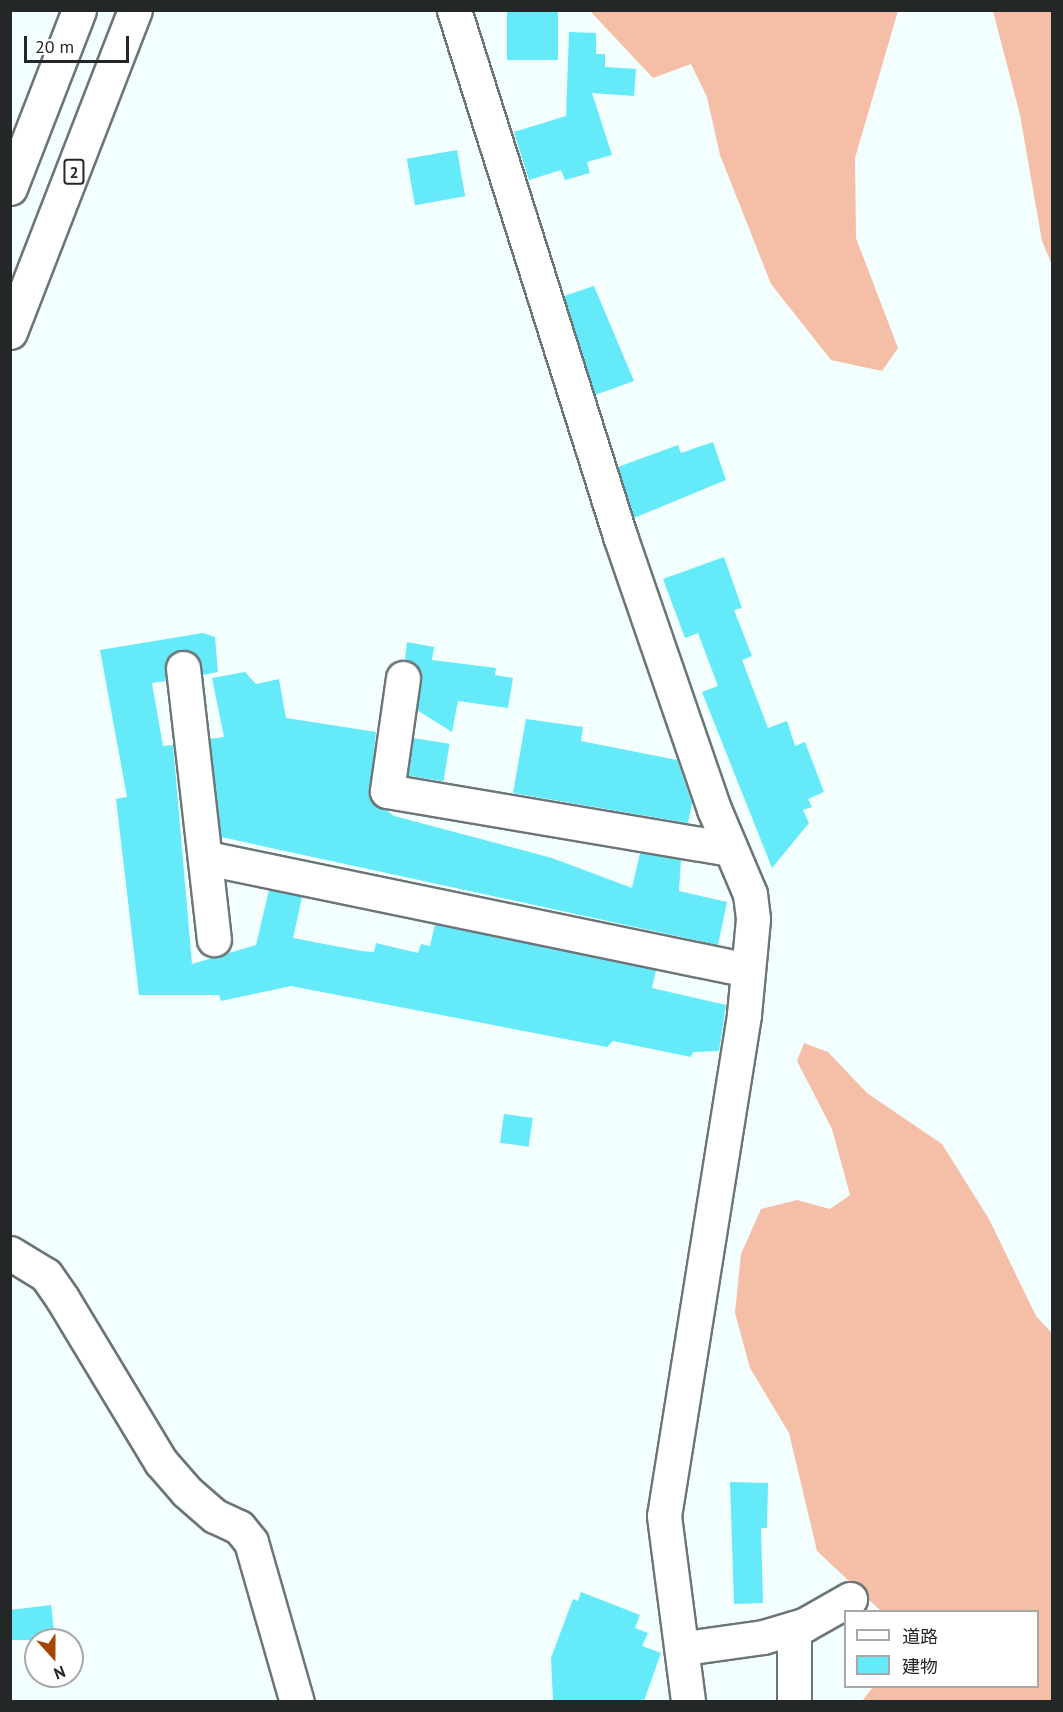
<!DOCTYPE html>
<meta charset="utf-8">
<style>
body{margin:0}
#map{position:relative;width:1063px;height:1712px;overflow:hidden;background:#f3feff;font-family:"PT Sans","Noto Sans JP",sans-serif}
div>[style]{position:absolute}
.forest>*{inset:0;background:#f4bfa6}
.building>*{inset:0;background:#65eaf9;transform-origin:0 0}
.roads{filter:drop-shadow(2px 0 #6c7577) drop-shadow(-2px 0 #6c7577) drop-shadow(0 2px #6c7577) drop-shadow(0 -2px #6c7577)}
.minor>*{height:33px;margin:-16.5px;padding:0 16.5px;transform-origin:16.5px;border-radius:16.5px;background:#fff}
.highway>*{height:33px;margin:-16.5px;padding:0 16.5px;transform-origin:16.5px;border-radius:16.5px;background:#fff}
span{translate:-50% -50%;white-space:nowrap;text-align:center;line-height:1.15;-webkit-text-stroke:5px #fff;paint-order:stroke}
.shield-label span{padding:2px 4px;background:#fff;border:2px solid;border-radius:4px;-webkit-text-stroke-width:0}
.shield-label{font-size:16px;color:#232727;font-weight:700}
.frame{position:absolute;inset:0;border:12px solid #232727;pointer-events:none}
.legend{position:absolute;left:844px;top:1610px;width:195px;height:78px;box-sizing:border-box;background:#fff;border:2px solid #a7a9a9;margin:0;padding:8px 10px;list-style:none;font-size:18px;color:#232727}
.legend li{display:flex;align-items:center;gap:12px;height:30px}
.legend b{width:30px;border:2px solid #a7a9a9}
.north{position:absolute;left:24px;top:1628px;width:60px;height:60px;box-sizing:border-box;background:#fff;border:2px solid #a7a9a9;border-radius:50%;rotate:159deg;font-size:16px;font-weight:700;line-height:24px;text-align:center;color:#232727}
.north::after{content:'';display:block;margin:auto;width:21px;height:27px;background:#a74603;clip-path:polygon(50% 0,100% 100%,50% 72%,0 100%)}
.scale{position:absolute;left:24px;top:36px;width:105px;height:27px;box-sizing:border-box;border:3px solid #232727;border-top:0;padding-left:8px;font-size:18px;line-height:21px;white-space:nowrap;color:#232727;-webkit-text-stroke:4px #fff;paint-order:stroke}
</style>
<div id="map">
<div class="forest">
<i style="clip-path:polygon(590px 11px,898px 11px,855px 158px,856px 238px,898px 348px,882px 371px,831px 360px,771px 284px,720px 155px,707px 97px,691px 64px,653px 78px)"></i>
<i style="clip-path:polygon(993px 11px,1052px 11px,1052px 265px,1042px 241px,1020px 115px)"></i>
<i style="clip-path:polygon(804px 1043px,828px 1052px,867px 1093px,942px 1144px,989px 1219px,1036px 1316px,1052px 1333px,1052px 1701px,862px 1701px,873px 1687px,1038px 1686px,1038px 1612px,881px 1611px,817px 1551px,789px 1433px,750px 1368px,735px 1313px,741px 1254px,761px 1209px,797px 1200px,830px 1209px,850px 1195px,832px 1129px,797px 1061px)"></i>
</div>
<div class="building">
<i style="left:507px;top:10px;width:51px;height:50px"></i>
<i style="clip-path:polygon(569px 32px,596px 33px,596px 54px,605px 54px,605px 67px,636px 69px,634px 96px,592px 93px,612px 155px,587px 162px,590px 173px,565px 180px,561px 170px,529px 180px,514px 132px,566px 116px)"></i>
<i style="left:457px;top:150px;width:47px;height:51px;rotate:80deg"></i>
<i style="clip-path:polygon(594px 286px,634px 381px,595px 395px,564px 296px)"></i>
<i style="clip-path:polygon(713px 442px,726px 480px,634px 518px,618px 467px,678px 445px,681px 453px)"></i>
<i style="clip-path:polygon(724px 557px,742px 608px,734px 610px,752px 656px,742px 660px,768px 728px,787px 721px,795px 746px,805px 742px,824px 792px,808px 799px,812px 807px,803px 810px,809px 823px,772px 868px,702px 692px,718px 686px,698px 633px,685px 638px,663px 579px)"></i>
<i style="clip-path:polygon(203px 633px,215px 637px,218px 672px,203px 675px,198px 656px,180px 650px,166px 660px,166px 681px,152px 683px,163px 746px,173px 745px,192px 964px,256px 945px,269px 890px,302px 897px,293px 938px,361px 951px,374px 952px,376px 943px,418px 953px,421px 944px,430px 946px,435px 924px,656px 970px,652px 988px,726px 1005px,719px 1051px,693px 1052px,691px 1057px,613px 1041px,607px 1047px,291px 986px,221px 1001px,219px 995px,139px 995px,116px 799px,127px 797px,100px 650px)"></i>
<i style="clip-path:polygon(407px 642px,434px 647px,432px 660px,496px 668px,495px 675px,513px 678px,508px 708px,458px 701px,452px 732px,417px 710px,421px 672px,405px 659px)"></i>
<i style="clip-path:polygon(245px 672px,256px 684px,279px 679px,286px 718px,376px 732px,369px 797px,394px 816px,552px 858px,632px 888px,640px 853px,681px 860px,679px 891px,727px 902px,718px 945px,221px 837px,210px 739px,224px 737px,212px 678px)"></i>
<i style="clip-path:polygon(526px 719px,583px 727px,581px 741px,677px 760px,692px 803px,688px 823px,513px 793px)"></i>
<i style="left:413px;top:738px;width:37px;height:38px;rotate:9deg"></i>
<i style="left:504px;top:1114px;width:29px;height:29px;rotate:8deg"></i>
<i style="clip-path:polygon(730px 1482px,768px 1483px,767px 1528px,761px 1528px,763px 1603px,734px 1604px)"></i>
<i style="clip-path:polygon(581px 1592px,640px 1615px,635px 1628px,648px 1633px,642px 1646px,661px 1653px,644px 1701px,553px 1701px,551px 1658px,573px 1599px,578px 1601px)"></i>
<i style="clip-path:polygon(51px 1605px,55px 1640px,10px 1640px,10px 1610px)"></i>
</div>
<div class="roads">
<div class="minor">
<i style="left:454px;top:10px;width:552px;rotate:72.48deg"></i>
<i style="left:620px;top:536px;width:289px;rotate:71deg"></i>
<i style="left:714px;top:809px;width:92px;rotate:67deg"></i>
<i style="left:750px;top:894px;width:25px;rotate:83deg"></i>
<i style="left:753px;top:919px;width:96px;rotate:95.4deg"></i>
<i style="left:744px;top:1015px;width:507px;rotate:99.07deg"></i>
<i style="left:664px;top:1516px;width:188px;rotate:82.6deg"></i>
<i style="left:183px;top:668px;width:273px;rotate:83.5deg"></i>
<i style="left:403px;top:678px;width:114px;rotate:98.1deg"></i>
<i style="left:387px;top:791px;width:348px;rotate:9.6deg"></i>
<i style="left:207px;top:858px;width:552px;rotate:11.7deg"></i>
<i style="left:10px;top:1253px;width:42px;rotate:31.4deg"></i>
<i style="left:46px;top:1275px;width:28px;rotate:55deg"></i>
<i style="left:62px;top:1298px;width:192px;rotate:58.9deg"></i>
<i style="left:161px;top:1462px;width:38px;rotate:49deg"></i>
<i style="left:186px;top:1491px;width:38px;rotate:41deg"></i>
<i style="left:215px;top:1516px;width:26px;rotate:25deg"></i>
<i style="left:239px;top:1527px;width:19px;rotate:51deg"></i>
<i style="left:251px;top:1542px;width:166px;rotate:74deg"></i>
<i style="left:794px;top:1628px;width:74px;rotate:90deg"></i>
<i style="left:685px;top:1648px;width:79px;rotate:-8deg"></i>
<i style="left:763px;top:1637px;width:43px;rotate:-16.3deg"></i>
<i style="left:804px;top:1625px;width:53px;rotate:-29.5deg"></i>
</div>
<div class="highway">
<i style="left:10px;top:188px;width:191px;rotate:-68.8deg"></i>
<i style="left:10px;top:332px;width:345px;rotate:-68.8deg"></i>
</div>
</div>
<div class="shield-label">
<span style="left:74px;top:172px">2</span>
</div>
<div class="frame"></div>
<ul class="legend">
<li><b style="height:8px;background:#fff"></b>道路</li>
<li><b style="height:16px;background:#65eaf9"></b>建物</li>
</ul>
<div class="north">N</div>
<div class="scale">20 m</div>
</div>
